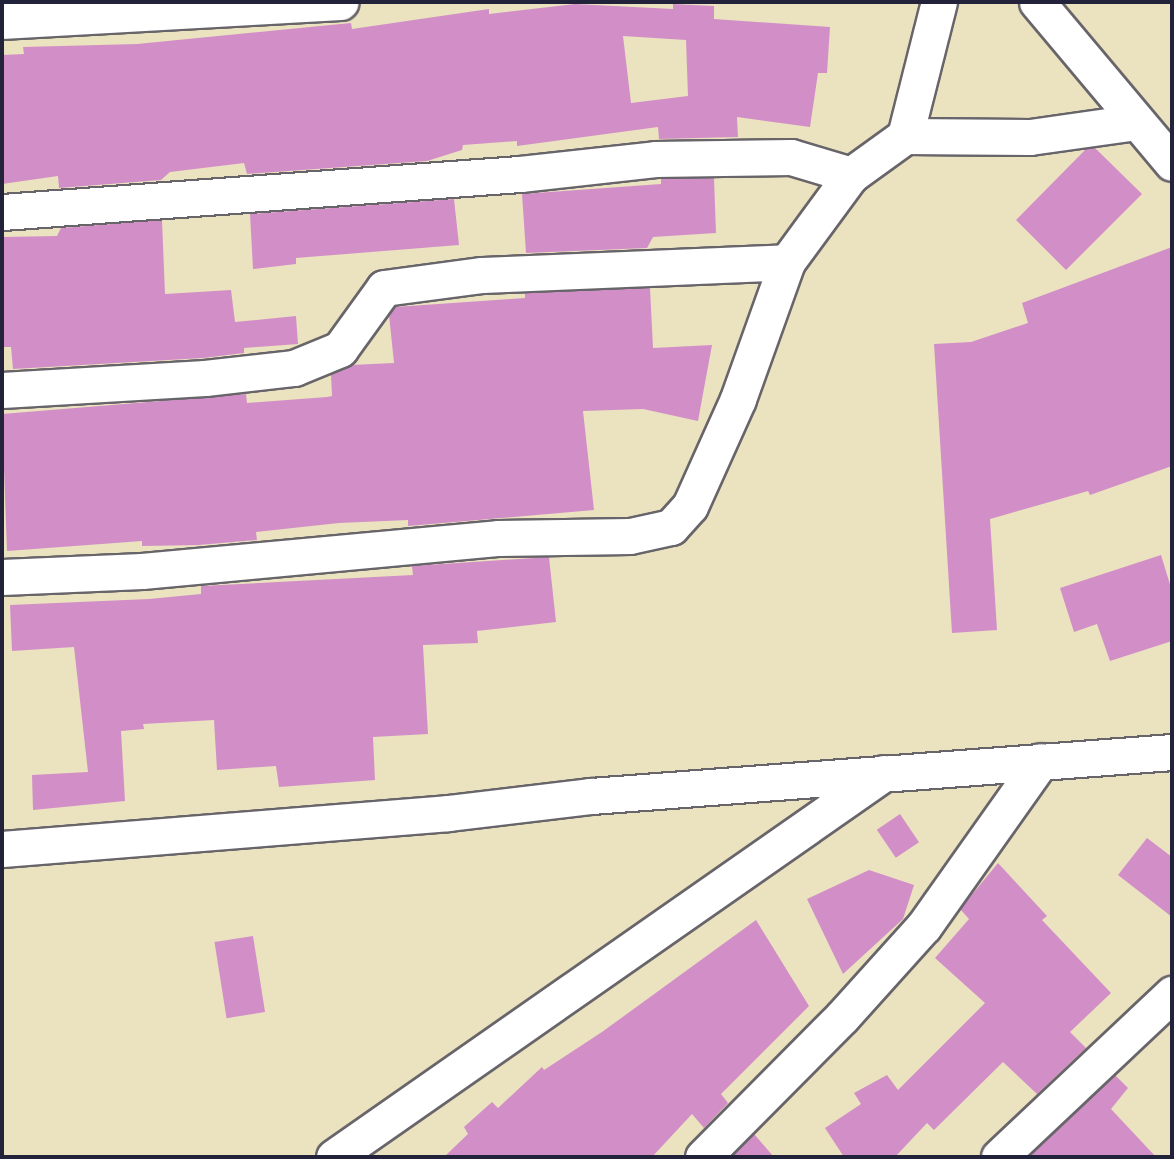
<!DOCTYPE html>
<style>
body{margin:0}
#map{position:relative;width:1174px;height:1159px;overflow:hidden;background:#ebe2c0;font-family:"Gentium Book Plus",serif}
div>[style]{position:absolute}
.building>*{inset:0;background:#d28fc7;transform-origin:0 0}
.roads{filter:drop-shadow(2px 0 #68656a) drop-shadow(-2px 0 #68656a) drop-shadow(0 2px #68656a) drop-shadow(0 -2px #68656a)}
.minor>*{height:35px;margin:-17.5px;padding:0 17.5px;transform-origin:17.5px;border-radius:17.5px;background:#fff}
span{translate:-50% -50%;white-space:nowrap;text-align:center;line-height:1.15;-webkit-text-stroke:7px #fcf5e5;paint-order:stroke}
.frame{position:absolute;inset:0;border:4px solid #22223b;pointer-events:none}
</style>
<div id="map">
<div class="building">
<i style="clip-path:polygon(evenodd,575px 4px,673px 9px,673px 4px,714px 6px,714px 19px,830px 27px,827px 73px,818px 73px,810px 127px,737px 117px,738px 137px,659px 139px,658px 127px,517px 146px,517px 141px,463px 145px,462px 150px,427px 161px,247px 174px,244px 163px,170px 172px,161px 180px,59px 188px,58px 176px,2px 184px,2px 55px,24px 54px,23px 47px,137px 44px,351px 23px,352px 29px,489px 9px,489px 14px,575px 4px,623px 36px,686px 40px,688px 96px,631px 103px,623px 36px)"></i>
<i style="clip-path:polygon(1095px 148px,1142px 194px,1066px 270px,1016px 220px,1086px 149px)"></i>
<i style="clip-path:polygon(714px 178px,716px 233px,653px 237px,647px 248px,526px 253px,522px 194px,661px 184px,661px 179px)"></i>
<i style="clip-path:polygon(454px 199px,459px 245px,296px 258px,296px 264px,253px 269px,250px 214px)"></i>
<i style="clip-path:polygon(162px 220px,165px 294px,231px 290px,235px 322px,296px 316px,298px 344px,244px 348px,244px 353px,203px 358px,13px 369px,11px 347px,2px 347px,2px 237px,57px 236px,61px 228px)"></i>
<i style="clip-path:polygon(1172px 247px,1172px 466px,1090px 495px,1088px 491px,990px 519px,997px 630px,952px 633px,934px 344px,971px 342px,1028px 323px,1022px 303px)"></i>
<i style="clip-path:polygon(650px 288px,653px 348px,712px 345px,698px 421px,643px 409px,583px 411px,594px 510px,408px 526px,408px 520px,339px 523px,256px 532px,257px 540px,199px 545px,142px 546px,142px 541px,7px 551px,2px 414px,246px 394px,247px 403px,327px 397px,332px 396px,331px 375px,351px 365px,394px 363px,389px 315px,395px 307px,525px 298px,525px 293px)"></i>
<i style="clip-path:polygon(1161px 555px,1172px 591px,1172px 641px,1110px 661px,1097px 624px,1074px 632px,1060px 588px)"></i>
<i style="clip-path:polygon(549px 557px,556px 622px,477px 631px,478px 643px,423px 645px,428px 734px,373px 737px,375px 780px,279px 787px,276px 766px,217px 770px,214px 720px,143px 724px,144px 729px,121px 731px,125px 801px,33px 810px,32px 775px,88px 772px,74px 647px,12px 651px,10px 605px,149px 599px,201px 594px,201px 586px,413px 575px,412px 566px)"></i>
<i style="left:900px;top:814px;width:34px;height:28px;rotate:56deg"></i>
<i style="clip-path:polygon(1147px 838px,1172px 857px,1172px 917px,1118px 875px)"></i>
<i style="clip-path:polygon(998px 863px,1047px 916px,1042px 920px,1111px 993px,1070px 1032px,1086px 1048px,1037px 1094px,1003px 1062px,934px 1130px,927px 1123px,895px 1157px,844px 1157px,825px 1128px,861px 1104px,854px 1093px,887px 1075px,898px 1090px,985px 1003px,935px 958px,969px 919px,960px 909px)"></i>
<i style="clip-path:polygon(869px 870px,914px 885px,903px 919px,843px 974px,807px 899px)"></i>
<i style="clip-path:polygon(756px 920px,809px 1006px,721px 1094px,728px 1103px,704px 1128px,692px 1114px,652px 1157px,444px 1157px,468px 1134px,464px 1127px,492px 1102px,498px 1108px,542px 1067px,544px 1070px,602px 1032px)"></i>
<i style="left:253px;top:936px;width:77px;height:39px;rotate:81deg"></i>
<i style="clip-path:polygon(1115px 1075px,1128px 1088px,1111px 1109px,1156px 1157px,1028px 1157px)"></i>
<i style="clip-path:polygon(754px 1134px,774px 1157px,731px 1157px)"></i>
</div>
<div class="roads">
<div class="minor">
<i style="left:1037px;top:2px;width:210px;rotate:50deg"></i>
<i style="left:2px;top:21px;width:339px;rotate:-3.2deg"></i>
<i style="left:905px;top:136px;width:138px;rotate:-75.8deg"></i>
<i style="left:2px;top:212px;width:519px;rotate:-4.2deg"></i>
<i style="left:520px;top:174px;width:136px;rotate:-6.3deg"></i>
<i style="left:655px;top:159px;width:136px;rotate:-0.8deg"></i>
<i style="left:791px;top:157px;width:63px;rotate:16.7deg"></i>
<i style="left:2px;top:390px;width:203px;rotate:-3.4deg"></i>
<i style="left:205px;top:378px;width:90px;rotate:-6.4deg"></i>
<i style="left:294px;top:368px;width:50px;rotate:-22.4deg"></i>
<i style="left:340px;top:349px;width:75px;rotate:-54.2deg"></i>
<i style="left:384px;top:288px;width:99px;rotate:-7.6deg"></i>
<i style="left:482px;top:275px;width:305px;rotate:-2.4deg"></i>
<i style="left:2px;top:577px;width:140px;rotate:-2.5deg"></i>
<i style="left:142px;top:571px;width:358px;rotate:-5.3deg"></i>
<i style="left:498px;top:538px;width:132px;rotate:-0.9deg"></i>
<i style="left:630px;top:536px;width:42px;rotate:-12.4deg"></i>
<i style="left:671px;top:527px;width:28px;rotate:-48deg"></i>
<i style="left:690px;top:506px;width:117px;rotate:-65.8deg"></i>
<i style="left:738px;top:399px;width:145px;rotate:-70.3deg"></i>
<i style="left:787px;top:262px;width:108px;rotate:-53.7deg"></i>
<i style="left:851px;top:175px;width:67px;rotate:-35.8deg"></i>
<i style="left:905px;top:136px;width:125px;rotate:0.5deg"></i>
<i style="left:1030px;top:137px;width:106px;rotate:-8.1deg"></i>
<i style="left:2px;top:849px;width:447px;rotate:-4.6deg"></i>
<i style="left:448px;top:813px;width:144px;rotate:-6.8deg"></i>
<i style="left:591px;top:796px;width:583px;rotate:-4.33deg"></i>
<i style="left:334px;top:1157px;width:671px;rotate:-34.92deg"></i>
<i style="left:703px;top:1157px;width:197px;rotate:-45.2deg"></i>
<i style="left:842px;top:1017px;width:122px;rotate:-48deg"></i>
<i style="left:924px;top:926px;width:202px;rotate:-54.7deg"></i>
<i style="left:999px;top:1157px;width:238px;rotate:-43.3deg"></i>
</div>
</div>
<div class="frame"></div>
</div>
